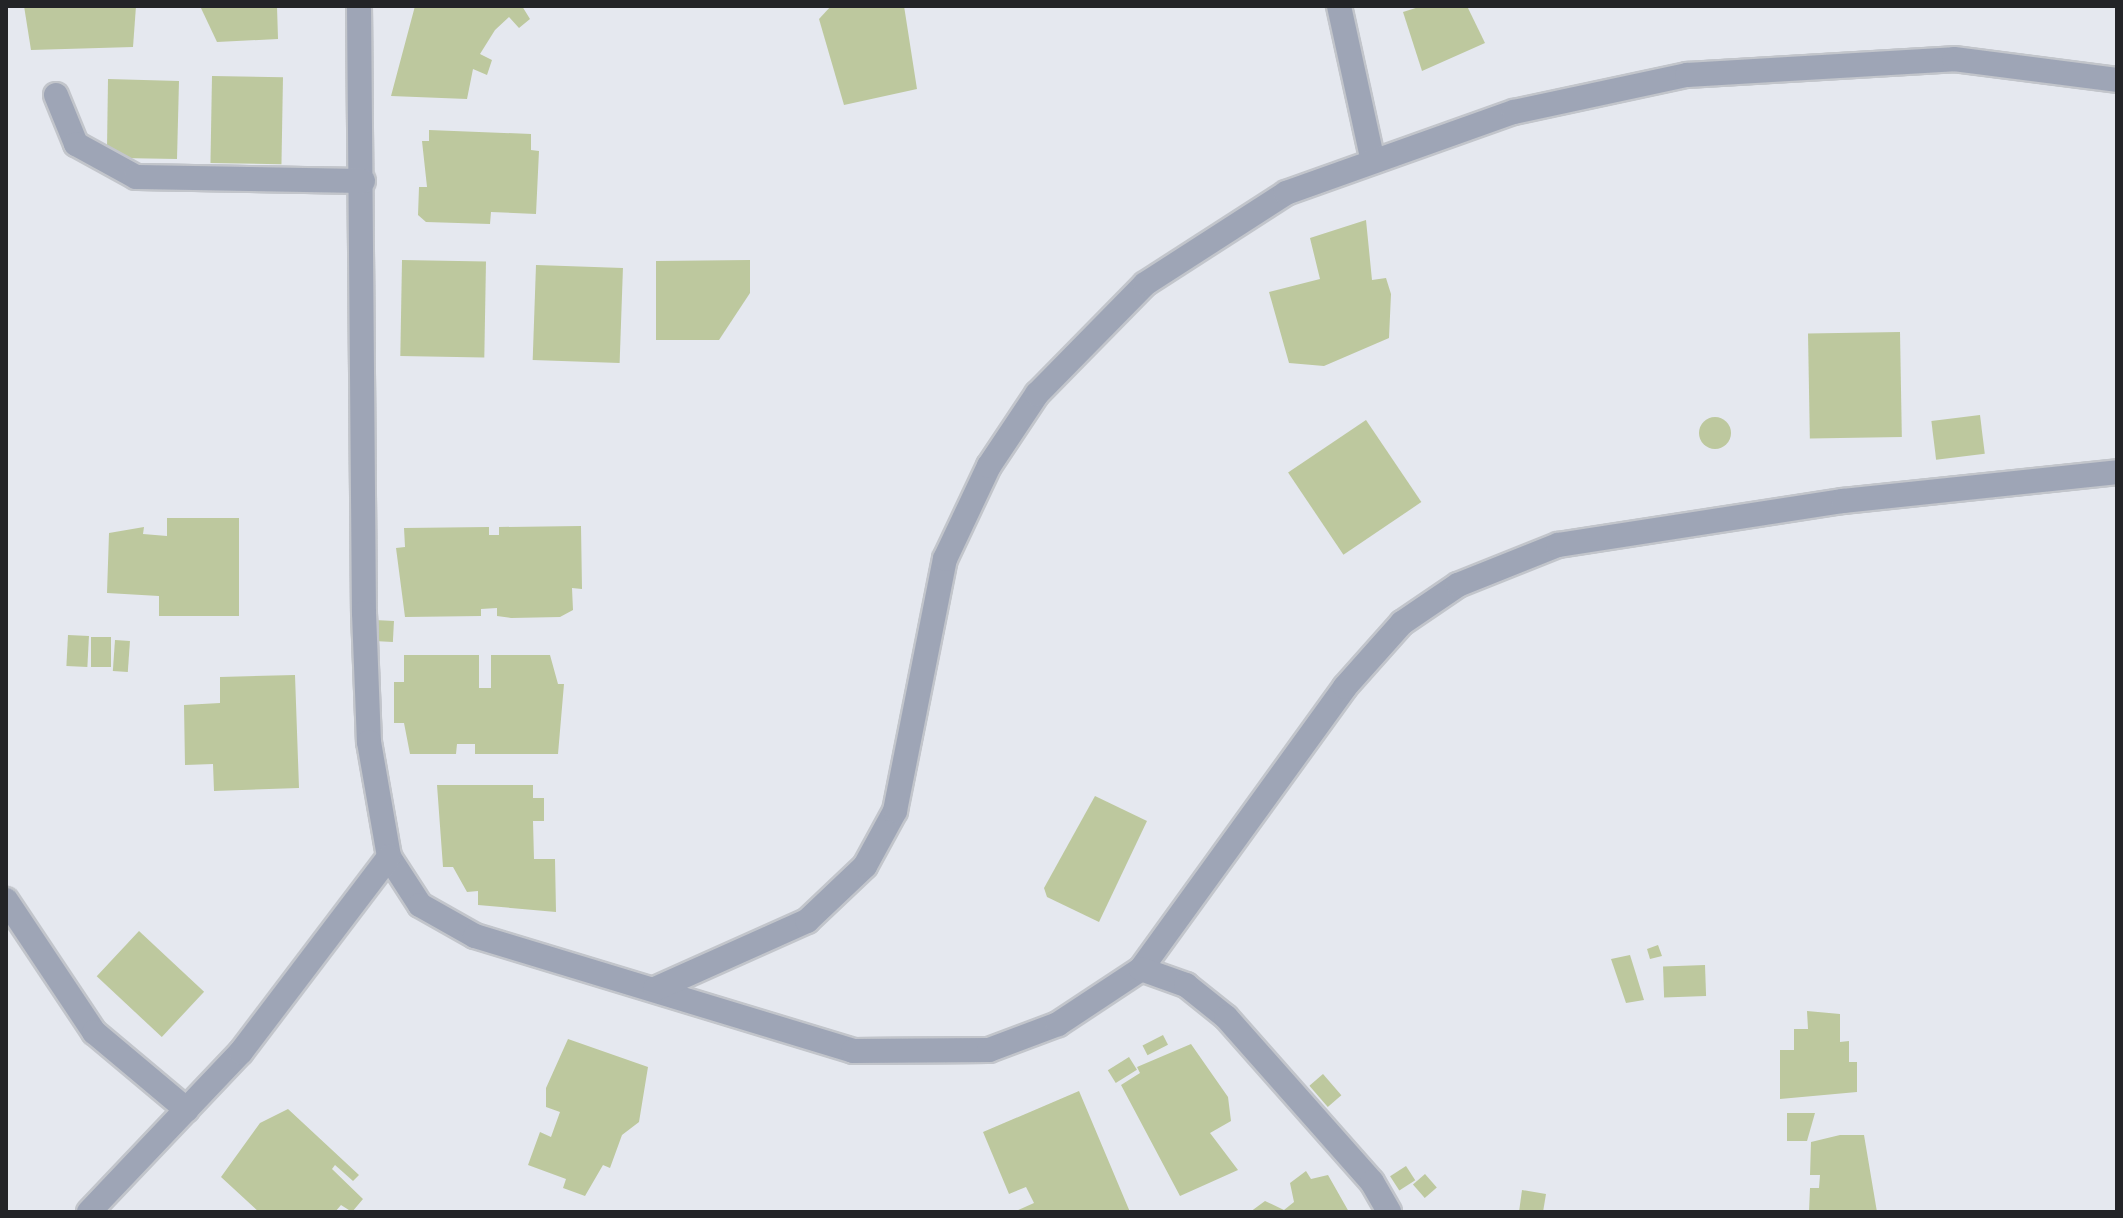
<!DOCTYPE html>
<style>
body{margin:0}
#map{position:relative;width:2123px;height:1218px;overflow:hidden;background:#e5e8ef;font-family:Quicksand,sans-serif}
div>[style]{position:absolute}
.building>*{inset:0;background:#bdc89e;transform-origin:0 0}
.round{border-radius:50%}
.roads{filter:drop-shadow(2px 0 #c2c5cb) drop-shadow(-2px 0 #c2c5cb) drop-shadow(0 2px #c2c5cb) drop-shadow(0 -2px #c2c5cb)}
.minor>*{height:24px;margin:-12px;padding:0 12px;transform-origin:12px;border-radius:12px;background:#9ea5b6}
span{translate:-50% -50%;white-space:nowrap;text-align:center;line-height:1.15;-webkit-text-stroke:6px #fff;paint-order:stroke}
.frame{position:absolute;inset:0;border:8px solid #232427;pointer-events:none}
</style>
<div id="map">
<div class="building">
<i style="clip-path:polygon(24px 6px,136px 6px,133px 47px,31px 50px)"></i>
<i style="clip-path:polygon(200px 6px,277px 6px,278px 39px,217px 42px)"></i>
<i style="clip-path:polygon(415px 6px,522px 6px,530px 19px,519px 28px,509px 17px,495px 30px,480px 54px,492px 60px,487px 75px,473px 69px,467px 99px,391px 96px)"></i>
<i style="clip-path:polygon(831px 6px,904px 6px,917px 89px,844px 105px,819px 19px)"></i>
<i style="clip-path:polygon(1422px 6px,1467px 6px,1485px 43px,1422px 71px,1403px 12px)"></i>
<i style="left:212px;top:76px;width:71px;height:87px;rotate:1deg"></i>
<i style="clip-path:polygon(108px 79px,179px 81px,177px 159px,120px 158px,107px 149px)"></i>
<i style="clip-path:polygon(429px 130px,531px 134px,531px 150px,539px 151px,536px 214px,491px 212px,490px 224px,426px 222px,418px 215px,419px 187px,427px 187px,422px 141px,429px 141px)"></i>
<i style="clip-path:polygon(1366px 220px,1372px 280px,1386px 278px,1391px 294px,1389px 338px,1324px 366px,1289px 363px,1269px 292px,1320px 279px,1310px 238px)"></i>
<i style="left:402px;top:260px;width:84px;height:96px;rotate:1deg"></i>
<i style="clip-path:polygon(750px 260px,750px 293px,719px 340px,656px 340px,656px 261px)"></i>
<i style="left:536px;top:265px;width:87px;height:95px;rotate:2deg"></i>
<i style="left:1900px;top:332px;width:105px;height:92px;rotate:89deg"></i>
<i style="left:1980px;top:415px;width:39px;height:49px;rotate:83deg"></i>
<i class="round" style="left:1699px;top:417px;width:32px;height:32px"></i>
<i style="left:1366px;top:420px;width:99px;height:94px;rotate:56deg"></i>
<i style="clip-path:polygon(167px 518px,239px 518px,239px 616px,159px 616px,159px 596px,107px 593px,109px 533px,144px 527px,143px 534px,167px 536px)"></i>
<i style="clip-path:polygon(581px 526px,582px 589px,572px 588px,573px 610px,560px 617px,511px 618px,497px 616px,497px 608px,481px 609px,481px 616px,405px 617px,396px 548px,405px 547px,404px 528px,489px 527px,489px 535px,499px 535px,499px 527px)"></i>
<i style="left:375px;top:620px;width:19px;height:21px;rotate:3deg"></i>
<i style="left:68px;top:635px;width:21px;height:31px;rotate:3deg"></i>
<i style="left:91px;top:637px;width:20px;height:30px"></i>
<i style="left:115px;top:640px;width:15px;height:31px;rotate:4deg"></i>
<i style="clip-path:polygon(404px 655px,479px 655px,479px 688px,491px 688px,491px 655px,550px 655px,558px 684px,564px 684px,558px 754px,475px 754px,475px 744px,457px 744px,456px 754px,410px 754px,404px 723px,394px 723px,394px 682px,404px 682px)"></i>
<i style="clip-path:polygon(295px 675px,299px 788px,214px 791px,213px 764px,185px 765px,184px 705px,220px 703px,220px 677px)"></i>
<i style="clip-path:polygon(437px 785px,533px 785px,533px 798px,544px 798px,544px 821px,533px 821px,534px 859px,555px 859px,556px 912px,478px 905px,478px 891px,467px 892px,453px 867px,443px 867px)"></i>
<i style="clip-path:polygon(1095px 796px,1147px 821px,1099px 922px,1047px 897px,1044px 888px)"></i>
<i style="left:139px;top:931px;width:89px;height:62px;rotate:43deg"></i>
<i style="clip-path:polygon(1658px 945px,1662px 956px,1650px 959px,1647px 949px)"></i>
<i style="clip-path:polygon(1630px 955px,1644px 1000px,1626px 1003px,1611px 959px)"></i>
<i style="left:1705px;top:965px;width:31px;height:42px;rotate:88deg"></i>
<i style="clip-path:polygon(1807px 1011px,1840px 1014px,1840px 1042px,1849px 1041px,1849px 1062px,1857px 1062px,1857px 1092px,1780px 1099px,1780px 1050px,1794px 1050px,1794px 1029px,1808px 1029px)"></i>
<i style="left:1163px;top:1035px;width:11px;height:23px;rotate:63deg"></i>
<i style="clip-path:polygon(568px 1039px,648px 1067px,639px 1122px,622px 1135px,610px 1168px,603px 1165px,585px 1196px,563px 1188px,566px 1179px,528px 1165px,540px 1132px,551px 1137px,560px 1112px,546px 1107px,546px 1088px)"></i>
<i style="clip-path:polygon(1191px 1044px,1228px 1097px,1231px 1121px,1210px 1133px,1238px 1170px,1180px 1196px,1121px 1085px,1140px 1073px,1137px 1067px)"></i>
<i style="left:1129px;top:1057px;width:15px;height:25px;rotate:58deg"></i>
<i style="left:1323px;top:1074px;width:28px;height:18px;rotate:49deg"></i>
<i style="clip-path:polygon(1079px 1091px,1130px 1212px,1014px 1212px,1034px 1203px,1026px 1187px,1009px 1194px,983px 1132px)"></i>
<i style="clip-path:polygon(288px 1109px,359px 1175px,353px 1181px,335px 1165px,332px 1169px,363px 1199px,352px 1212px,341px 1205px,335px 1212px,259px 1212px,221px 1177px,260px 1123px)"></i>
<i style="clip-path:polygon(1787px 1113px,1815px 1113px,1807px 1141px,1787px 1141px)"></i>
<i style="clip-path:polygon(1840px 1135px,1864px 1135px,1877px 1212px,1809px 1212px,1810px 1188px,1819px 1188px,1820px 1175px,1810px 1175px,1811px 1142px)"></i>
<i style="left:1406px;top:1166px;width:17px;height:19px;rotate:57deg"></i>
<i style="clip-path:polygon(1306px 1171px,1311px 1179px,1328px 1175px,1349px 1212px,1250px 1212px,1265px 1201px,1284px 1210px,1294px 1202px,1290px 1183px)"></i>
<i style="left:1425px;top:1174px;width:18px;height:16px;rotate:49deg"></i>
<i style="clip-path:polygon(1522px 1190px,1546px 1194px,1543px 1212px,1519px 1212px)"></i>
</div>
<div class="roads">
<div class="minor">
<i style="left:359px;top:6px;width:607px;rotate:89.53deg"></i>
<i style="left:364px;top:613px;width:129px;rotate:87.8deg"></i>
<i style="left:369px;top:742px;width:117px;rotate:80.1deg"></i>
<i style="left:389px;top:857px;width:57px;rotate:57.1deg"></i>
<i style="left:420px;top:905px;width:63px;rotate:29.4deg"></i>
<i style="left:475px;top:936px;width:395px;rotate:16.9deg"></i>
<i style="left:853px;top:1051px;width:136px;rotate:-0.4deg"></i>
<i style="left:989px;top:1050px;width:74px;rotate:-20.6deg"></i>
<i style="left:1058px;top:1024px;width:100px;rotate:-33.5deg"></i>
<i style="left:1141px;top:969px;width:348px;rotate:-54.1deg"></i>
<i style="left:1345px;top:687px;width:86px;rotate:-48.3deg"></i>
<i style="left:1402px;top:623px;width:68px;rotate:-34.2deg"></i>
<i style="left:1458px;top:585px;width:108px;rotate:-21.8deg"></i>
<i style="left:1558px;top:545px;width:288px;rotate:-8.8deg"></i>
<i style="left:1843px;top:501px;width:276px;rotate:-6deg"></i>
<i style="left:1339px;top:6px;width:155px;rotate:77.7deg"></i>
<i style="left:56px;top:95px;width:53px;rotate:67.8deg"></i>
<i style="left:76px;top:144px;width:68px;rotate:28.8deg"></i>
<i style="left:136px;top:177px;width:227px;rotate:1deg"></i>
<i style="left:6px;top:900px;width:159px;rotate:56.3deg"></i>
<i style="left:94px;top:1032px;width:121px;rotate:40deg"></i>
<i style="left:1141px;top:969px;width:48px;rotate:19.6deg"></i>
<i style="left:1186px;top:985px;width:51px;rotate:38.7deg"></i>
<i style="left:1226px;top:1017px;width:220px;rotate:48.5deg"></i>
<i style="left:1372px;top:1182px;width:34px;rotate:60deg"></i>
<i style="left:655px;top:989px;width:167px;rotate:-24.1deg"></i>
<i style="left:807px;top:921px;width:80px;rotate:-43.5deg"></i>
<i style="left:865px;top:866px;width:63px;rotate:-61.4deg"></i>
<i style="left:895px;top:811px;width:257px;rotate:-78.8deg"></i>
<i style="left:945px;top:559px;width:103px;rotate:-64.7deg"></i>
<i style="left:989px;top:466px;width:87px;rotate:-56.3deg"></i>
<i style="left:1037px;top:394px;width:154px;rotate:-45.5deg"></i>
<i style="left:1145px;top:284px;width:168px;rotate:-32.8deg"></i>
<i style="left:1286px;top:193px;width:242px;rotate:-19.6deg"></i>
<i style="left:1514px;top:112px;width:177px;rotate:-12.1deg"></i>
<i style="left:1687px;top:75px;width:267px;rotate:-3.4deg"></i>
<i style="left:1954px;top:59px;width:164px;rotate:7.3deg"></i>
<i style="left:89px;top:1212px;width:221px;rotate:-46.5deg"></i>
<i style="left:241px;top:1052px;width:245px;rotate:-52.8deg"></i>
</div>
</div>
<div class="frame"></div>
</div>
